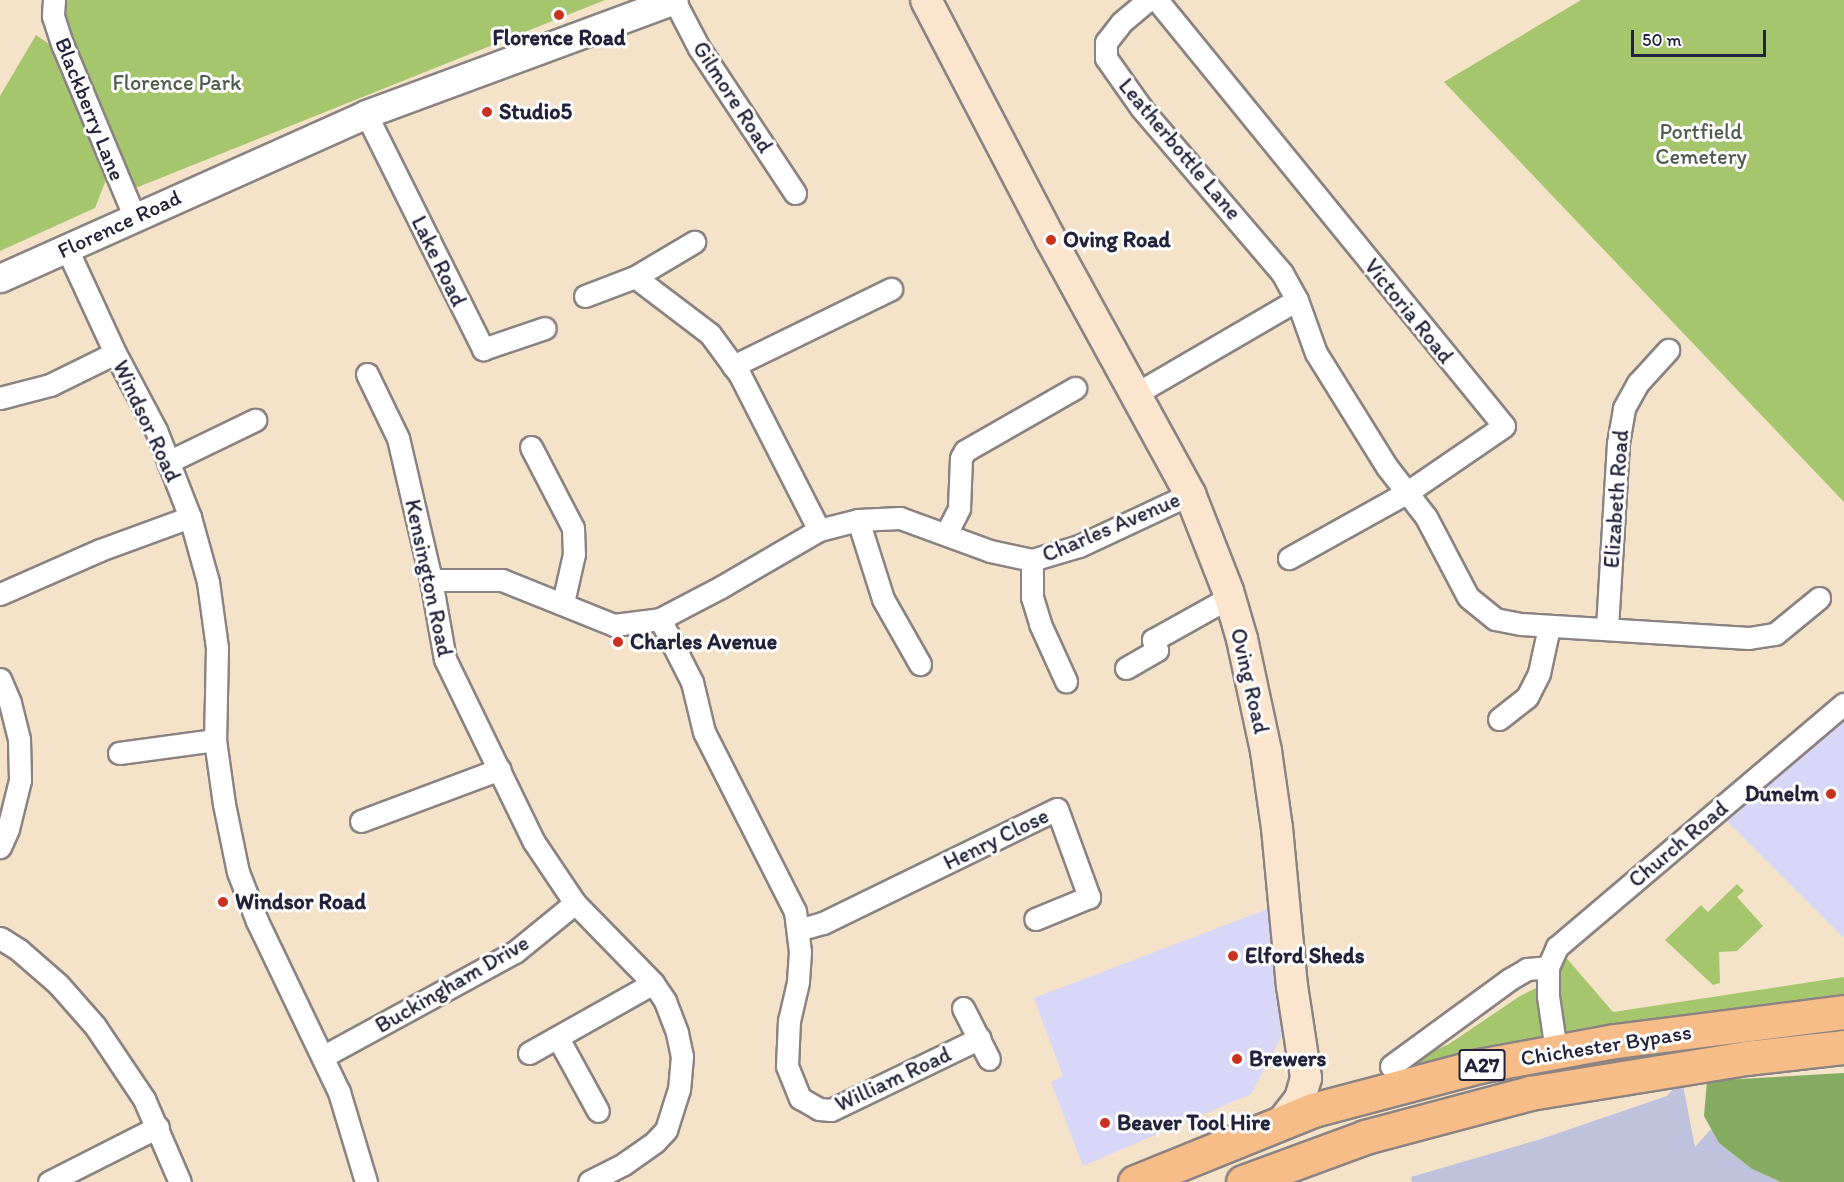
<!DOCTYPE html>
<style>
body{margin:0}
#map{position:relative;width:1844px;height:1182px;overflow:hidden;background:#f4e2c9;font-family:Itim,sans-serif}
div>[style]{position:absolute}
.built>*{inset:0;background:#d8d7f8}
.industrial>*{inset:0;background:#bfc2dd}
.green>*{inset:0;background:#a6c66e}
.forest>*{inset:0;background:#84ab61}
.roads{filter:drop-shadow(2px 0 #8b8282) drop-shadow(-2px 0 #8b8282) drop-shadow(0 2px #8b8282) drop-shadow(0 -2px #8b8282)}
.minor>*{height:21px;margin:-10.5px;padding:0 10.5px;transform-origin:10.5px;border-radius:10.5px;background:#fff}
.tertiary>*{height:27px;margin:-13.5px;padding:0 13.5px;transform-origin:13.5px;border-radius:13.5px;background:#fff}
.secondary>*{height:30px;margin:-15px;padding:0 15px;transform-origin:15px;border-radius:15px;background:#fce5cf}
.trunk>*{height:33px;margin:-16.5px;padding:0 16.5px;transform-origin:16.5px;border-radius:16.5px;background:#f7bd88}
.dots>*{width:16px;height:16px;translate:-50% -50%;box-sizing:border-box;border:3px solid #fff;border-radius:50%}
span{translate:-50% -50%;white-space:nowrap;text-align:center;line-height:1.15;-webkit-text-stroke:6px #fff;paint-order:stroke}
.shield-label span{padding:2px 4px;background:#fff;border:2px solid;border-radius:4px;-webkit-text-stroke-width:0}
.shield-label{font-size:21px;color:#22223b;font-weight:700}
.poi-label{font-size:22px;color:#22223b;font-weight:700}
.left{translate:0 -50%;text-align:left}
.right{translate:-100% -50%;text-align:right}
.park-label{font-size:22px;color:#505b4d}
.street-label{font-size:22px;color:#22223b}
.scale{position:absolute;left:1631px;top:30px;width:135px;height:27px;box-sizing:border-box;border:3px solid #22223b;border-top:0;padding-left:8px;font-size:18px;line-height:21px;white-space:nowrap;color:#22223b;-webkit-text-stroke:4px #fff;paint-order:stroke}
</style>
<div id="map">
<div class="built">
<i style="clip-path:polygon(1844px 720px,1844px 938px,1725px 819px)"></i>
<i style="clip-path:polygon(1270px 908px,1285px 1030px,1251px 1094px,1083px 1166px,1051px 1082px,1063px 1076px,1034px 998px)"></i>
</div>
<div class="industrial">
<i style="clip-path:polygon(1682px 1080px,1695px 1147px,1711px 1129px,1719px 1143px,1752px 1169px,1781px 1182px,1412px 1182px,1411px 1177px,1541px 1139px,1667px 1096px)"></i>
</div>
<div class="green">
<i style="clip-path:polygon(64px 0,605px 0,133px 189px,65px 29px)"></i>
<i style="clip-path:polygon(1581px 0,1844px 0,1844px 502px,1444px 82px)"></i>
<i style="clip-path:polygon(36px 35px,58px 50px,109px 172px,95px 208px,0 251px,0 96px)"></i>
<i style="clip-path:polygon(1737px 884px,1744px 891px,1737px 897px,1763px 926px,1737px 951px,1719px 952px,1720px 983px,1713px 985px,1665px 940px,1701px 905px,1708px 912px)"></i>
<i style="clip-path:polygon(1557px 947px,1613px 1012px,1844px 977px,1844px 1002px,1575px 1036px,1562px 1029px,1548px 967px)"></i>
<i style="clip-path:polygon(1540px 986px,1545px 1027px,1539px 1039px,1359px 1081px,1388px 1071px,1449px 1044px,1520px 996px)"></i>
</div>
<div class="forest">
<i style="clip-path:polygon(1844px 1073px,1844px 1182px,1781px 1182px,1752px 1169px,1719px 1143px,1704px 1116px,1707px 1081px)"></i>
</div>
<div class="roads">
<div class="minor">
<i style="left:54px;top:0;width:16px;rotate:94deg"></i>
<i style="left:53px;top:16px;width:32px;rotate:72deg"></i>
<i style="left:63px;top:46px;width:184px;rotate:67.3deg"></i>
<i style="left:674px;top:0;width:54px;rotate:62.5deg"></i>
<i style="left:699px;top:48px;width:174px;rotate:56.5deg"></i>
<i style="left:1148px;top:0;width:35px;rotate:140deg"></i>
<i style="left:1121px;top:23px;width:24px;rotate:128deg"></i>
<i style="left:1106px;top:42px;width:16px;rotate:90deg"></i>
<i style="left:1106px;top:58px;width:62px;rotate:54.8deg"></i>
<i style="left:1142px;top:109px;width:216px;rotate:49.5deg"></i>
<i style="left:1282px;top:273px;width:31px;rotate:61deg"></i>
<i style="left:1297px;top:300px;width:56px;rotate:70.3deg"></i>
<i style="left:1316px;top:353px;width:134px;rotate:58.1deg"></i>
<i style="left:1387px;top:467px;width:63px;rotate:52deg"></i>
<i style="left:1426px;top:517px;width:90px;rotate:62.3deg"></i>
<i style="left:1468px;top:597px;width:35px;rotate:39deg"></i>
<i style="left:1495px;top:619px;width:26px;rotate:11deg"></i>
<i style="left:1521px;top:624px;width:228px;rotate:3.5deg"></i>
<i style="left:1749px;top:638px;width:26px;rotate:-9deg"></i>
<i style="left:1775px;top:634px;width:57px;rotate:-39.3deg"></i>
<i style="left:1157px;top:0;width:549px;rotate:50.84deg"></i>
<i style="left:1504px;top:426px;width:119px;rotate:145.6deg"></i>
<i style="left:1406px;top:493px;width:134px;rotate:150.9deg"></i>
<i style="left:366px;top:114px;width:263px;rotate:63.5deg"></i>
<i style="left:483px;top:349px;width:65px;rotate:-18.7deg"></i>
<i style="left:67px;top:249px;width:115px;rotate:65.2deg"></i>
<i style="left:115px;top:353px;width:87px;rotate:62deg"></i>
<i style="left:156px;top:430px;width:93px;rotate:68.7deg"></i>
<i style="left:190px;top:517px;width:67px;rotate:74.5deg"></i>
<i style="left:208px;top:582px;width:67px;rotate:82.2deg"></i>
<i style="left:217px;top:648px;width:92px;rotate:91.2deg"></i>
<i style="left:215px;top:740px;width:65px;rotate:82deg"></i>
<i style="left:224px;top:804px;width:69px;rotate:78.4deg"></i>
<i style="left:238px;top:872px;width:53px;rotate:68.8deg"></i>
<i style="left:257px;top:921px;width:190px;rotate:64.4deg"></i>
<i style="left:339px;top:1092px;width:94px;rotate:73.3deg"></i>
<i style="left:635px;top:277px;width:69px;rotate:-30.7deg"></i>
<i style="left:585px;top:296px;width:53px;rotate:-20.8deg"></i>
<i style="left:635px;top:277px;width:94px;rotate:37.2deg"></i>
<i style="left:710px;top:334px;width:51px;rotate:53.8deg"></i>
<i style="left:740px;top:375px;width:174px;rotate:63deg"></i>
<i style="left:733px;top:366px;width:176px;rotate:-26deg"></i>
<i style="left:367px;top:374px;width:71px;rotate:64.2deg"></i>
<i style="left:398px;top:438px;width:146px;rotate:76.9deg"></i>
<i style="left:431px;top:580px;width:80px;rotate:80deg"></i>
<i style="left:445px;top:659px;width:203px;rotate:64.1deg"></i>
<i style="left:534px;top:842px;width:73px;rotate:56.1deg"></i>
<i style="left:575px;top:903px;width:112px;rotate:45.7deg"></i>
<i style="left:653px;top:983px;width:22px;rotate:56deg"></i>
<i style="left:665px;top:1001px;width:34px;rotate:69deg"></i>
<i style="left:677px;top:1033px;width:24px;rotate:78deg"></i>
<i style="left:682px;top:1056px;width:33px;rotate:95deg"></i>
<i style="left:679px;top:1089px;width:43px;rotate:107.6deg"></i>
<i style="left:666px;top:1130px;width:16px;rotate:133deg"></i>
<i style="left:655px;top:1142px;width:38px;rotate:145deg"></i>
<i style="left:624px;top:1164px;width:39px;rotate:153deg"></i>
<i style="left:1137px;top:393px;width:185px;rotate:-30.2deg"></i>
<i style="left:0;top:398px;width:52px;rotate:-14.6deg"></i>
<i style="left:50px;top:385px;width:72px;rotate:-26.2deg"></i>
<i style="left:531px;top:447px;width:91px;rotate:62.6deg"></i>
<i style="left:573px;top:528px;width:26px;rotate:88deg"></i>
<i style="left:574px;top:554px;width:50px;rotate:102.7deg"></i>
<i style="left:168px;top:462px;width:97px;rotate:-25.8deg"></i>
<i style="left:858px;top:520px;width:83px;rotate:72.4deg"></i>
<i style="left:883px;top:599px;width:75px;rotate:60.4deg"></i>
<i style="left:946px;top:534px;width:29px;rotate:-63deg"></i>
<i style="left:959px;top:508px;width:50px;rotate:-87.7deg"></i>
<i style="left:961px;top:458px;width:8px;rotate:-60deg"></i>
<i style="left:965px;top:451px;width:127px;rotate:-29.8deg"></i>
<i style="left:1032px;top:560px;width:37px;rotate:90deg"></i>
<i style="left:1032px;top:597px;width:28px;rotate:73deg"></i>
<i style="left:1040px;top:624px;width:63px;rotate:65.5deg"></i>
<i style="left:431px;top:580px;width:71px"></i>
<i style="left:502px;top:580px;width:121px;rotate:21.9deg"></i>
<i style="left:614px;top:625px;width:46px;rotate:-7.4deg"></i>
<i style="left:660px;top:619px;width:69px;rotate:-27.7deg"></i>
<i style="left:721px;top:587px;width:113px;rotate:-30.2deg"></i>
<i style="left:819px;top:530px;width:40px;rotate:-14.4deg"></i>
<i style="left:858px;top:520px;width:42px;rotate:-2.7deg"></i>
<i style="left:900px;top:518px;width:96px;rotate:20.1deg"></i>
<i style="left:990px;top:551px;width:43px;rotate:12.1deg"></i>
<i style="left:1032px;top:560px;width:49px;rotate:-16.6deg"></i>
<i style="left:1079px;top:546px;width:123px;rotate:-25.1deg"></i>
<i style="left:0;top:594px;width:109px;rotate:-23.7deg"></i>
<i style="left:100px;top:550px;width:96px;rotate:-20.1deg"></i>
<i style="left:660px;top:619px;width:71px;rotate:63.1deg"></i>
<i style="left:692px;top:682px;width:51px;rotate:76.5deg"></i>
<i style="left:704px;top:732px;width:201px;rotate:63.1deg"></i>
<i style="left:795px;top:911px;width:41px;rotate:83deg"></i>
<i style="left:800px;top:952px;width:30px;rotate:94deg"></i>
<i style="left:798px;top:982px;width:39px;rotate:103deg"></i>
<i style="left:789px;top:1020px;width:46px;rotate:92.5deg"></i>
<i style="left:787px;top:1066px;width:35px;rotate:68deg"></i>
<i style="left:800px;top:1098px;width:22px;rotate:30deg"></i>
<i style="left:819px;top:1109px;width:12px;rotate:5deg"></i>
<i style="left:831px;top:1110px;width:165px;rotate:-25.8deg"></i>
<i style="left:1607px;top:628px;width:185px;rotate:-86.6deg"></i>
<i style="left:1618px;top:443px;width:36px;rotate:-80deg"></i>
<i style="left:1624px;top:408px;width:29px;rotate:-61deg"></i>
<i style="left:1638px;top:383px;width:45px;rotate:-47.7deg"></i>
<i style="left:1126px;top:668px;width:36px;rotate:-30deg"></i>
<i style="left:1157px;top:650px;width:11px;rotate:-112deg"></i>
<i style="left:1153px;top:640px;width:88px;rotate:-29.2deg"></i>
<i style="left:0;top:679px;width:26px;rotate:67deg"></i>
<i style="left:10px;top:703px;width:37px;rotate:76deg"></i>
<i style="left:19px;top:739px;width:41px;rotate:88.6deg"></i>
<i style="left:20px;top:780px;width:50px;rotate:103.8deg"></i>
<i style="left:8px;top:829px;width:20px;rotate:114deg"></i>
<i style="left:1499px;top:719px;width:36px;rotate:-38deg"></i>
<i style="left:1527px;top:697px;width:27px;rotate:-63deg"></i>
<i style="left:1539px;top:673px;width:47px;rotate:-77.7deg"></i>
<i style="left:119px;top:753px;width:97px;rotate:-7.7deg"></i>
<i style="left:361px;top:821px;width:148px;rotate:-20.5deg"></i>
<i style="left:798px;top:930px;width:26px;rotate:-16deg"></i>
<i style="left:823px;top:923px;width:260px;rotate:-26deg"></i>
<i style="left:1057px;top:809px;width:94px;rotate:70deg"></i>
<i style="left:1089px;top:897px;width:58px;rotate:157.8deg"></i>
<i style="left:0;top:938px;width:22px;rotate:32deg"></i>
<i style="left:19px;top:950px;width:52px;rotate:41.1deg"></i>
<i style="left:58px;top:984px;width:56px;rotate:48.6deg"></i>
<i style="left:95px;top:1026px;width:88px;rotate:56.1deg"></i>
<i style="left:144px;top:1099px;width:90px;rotate:66.6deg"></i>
<i style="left:963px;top:1008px;width:57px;rotate:63deg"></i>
<i style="left:558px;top:1038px;width:83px;rotate:61.3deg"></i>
<i style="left:1556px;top:1051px;width:56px;rotate:-98.3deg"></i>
<i style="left:1548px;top:996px;width:29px;rotate:-90deg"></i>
<i style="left:1548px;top:967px;width:22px;rotate:-66deg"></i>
<i style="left:1557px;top:947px;width:376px;rotate:-40.3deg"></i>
<i style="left:529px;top:1053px;width:142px;rotate:-29.4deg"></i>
<i style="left:324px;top:1056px;width:217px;rotate:-28.6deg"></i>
<i style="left:515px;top:952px;width:77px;rotate:-39.2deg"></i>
<i style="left:1391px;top:1066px;width:147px;rotate:-36.2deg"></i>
<i style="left:1510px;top:979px;width:20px;rotate:-30deg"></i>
<i style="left:1527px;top:969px;width:21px;rotate:-5deg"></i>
<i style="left:49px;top:1182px;width:122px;rotate:-26.8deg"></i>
</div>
<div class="tertiary">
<i style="left:0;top:278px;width:401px;rotate:-24.1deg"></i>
<i style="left:366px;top:114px;width:328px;rotate:-20.3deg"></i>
</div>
<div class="secondary">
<i style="left:926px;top:0;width:271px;rotate:62.5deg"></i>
<i style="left:1051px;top:240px;width:290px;rotate:61.3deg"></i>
<i style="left:1190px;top:494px;width:104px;rotate:68.6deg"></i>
<i style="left:1228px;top:591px;width:50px;rotate:73.7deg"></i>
<i style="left:1242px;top:639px;width:115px;rotate:77.9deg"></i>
<i style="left:1266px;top:751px;width:78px;rotate:81.9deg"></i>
<i style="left:1277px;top:828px;width:159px;rotate:84.6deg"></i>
<i style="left:1292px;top:986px;width:93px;rotate:81.3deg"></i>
<i style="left:1306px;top:1078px;width:22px;rotate:106deg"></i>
<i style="left:1300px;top:1099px;width:29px;rotate:128deg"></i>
</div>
<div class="trunk">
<i style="left:1135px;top:1182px;width:192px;rotate:-22deg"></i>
<i style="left:1313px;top:1110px;width:172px;rotate:-14.8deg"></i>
<i style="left:1479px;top:1066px;width:138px;rotate:-10.4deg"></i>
<i style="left:1615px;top:1041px;width:231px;rotate:-7.2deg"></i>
<i style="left:1243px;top:1182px;width:130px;rotate:-20.2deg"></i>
<i style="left:1365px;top:1137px;width:171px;rotate:-14.9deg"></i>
<i style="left:1530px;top:1093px;width:219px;rotate:-9.2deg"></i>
<i style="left:1746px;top:1058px;width:99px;rotate:-6.4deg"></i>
</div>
</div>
<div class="dots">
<i style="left:559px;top:15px;background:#c8321e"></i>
<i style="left:487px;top:112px;background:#c8321e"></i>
<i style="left:1051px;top:240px;background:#c8321e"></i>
<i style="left:618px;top:642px;background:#c8321e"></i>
<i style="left:1831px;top:794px;background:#c8321e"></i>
<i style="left:223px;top:902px;background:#c8321e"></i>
<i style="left:1233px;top:956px;background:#c8321e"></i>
<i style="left:1237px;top:1059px;background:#c8321e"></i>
<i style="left:1105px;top:1123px;background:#c8321e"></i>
</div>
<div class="shield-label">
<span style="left:1482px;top:1065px">A27</span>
</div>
<div class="poi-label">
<span style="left:559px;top:38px">Florence Road</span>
<span class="left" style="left:499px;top:112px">Studio5</span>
<span class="left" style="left:1063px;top:240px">Oving Road</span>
<span class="left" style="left:630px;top:642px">Charles Avenue</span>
<span class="right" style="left:1819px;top:794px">Dunelm</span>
<span class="left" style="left:235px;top:902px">Windsor Road</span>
<span class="left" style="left:1245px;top:956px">Elford Sheds</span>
<span class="left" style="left:1249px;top:1059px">Brewers</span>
<span class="left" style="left:1117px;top:1123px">Beaver Tool Hire</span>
</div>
<div class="park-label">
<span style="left:177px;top:83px">Florence Park</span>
<span style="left:1701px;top:144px">Portfield<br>Cemetery</span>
</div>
<div class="street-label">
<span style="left:733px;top:97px;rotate:57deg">Gilmore Road</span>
<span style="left:90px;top:109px;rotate:68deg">Blackberry Lane</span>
<span style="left:1180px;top:149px;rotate:50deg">Leatherbottle Lane</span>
<span style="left:119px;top:224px;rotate:-25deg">Florence Road</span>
<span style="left:439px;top:261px;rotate:64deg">Lake Road</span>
<span style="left:1409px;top:311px;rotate:51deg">Victoria Road</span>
<span style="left:147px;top:421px;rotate:65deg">Windsor Road</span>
<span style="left:1616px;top:499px;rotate:-86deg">Elizabeth Road</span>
<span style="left:1111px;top:527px;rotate:-23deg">Charles Avenue</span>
<span style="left:429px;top:578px;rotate:78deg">Kensington Road</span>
<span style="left:1250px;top:681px;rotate:77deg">Oving Road</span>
<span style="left:996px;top:839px;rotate:-26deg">Henry Close</span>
<span style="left:1678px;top:844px;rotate:-40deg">Church Road</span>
<span style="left:452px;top:984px;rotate:-30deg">Buckingham Drive</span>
<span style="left:1606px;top:1045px;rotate:-9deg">Chichester Bypass</span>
<span style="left:893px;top:1079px;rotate:-25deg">William Road</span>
</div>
<div class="scale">50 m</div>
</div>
